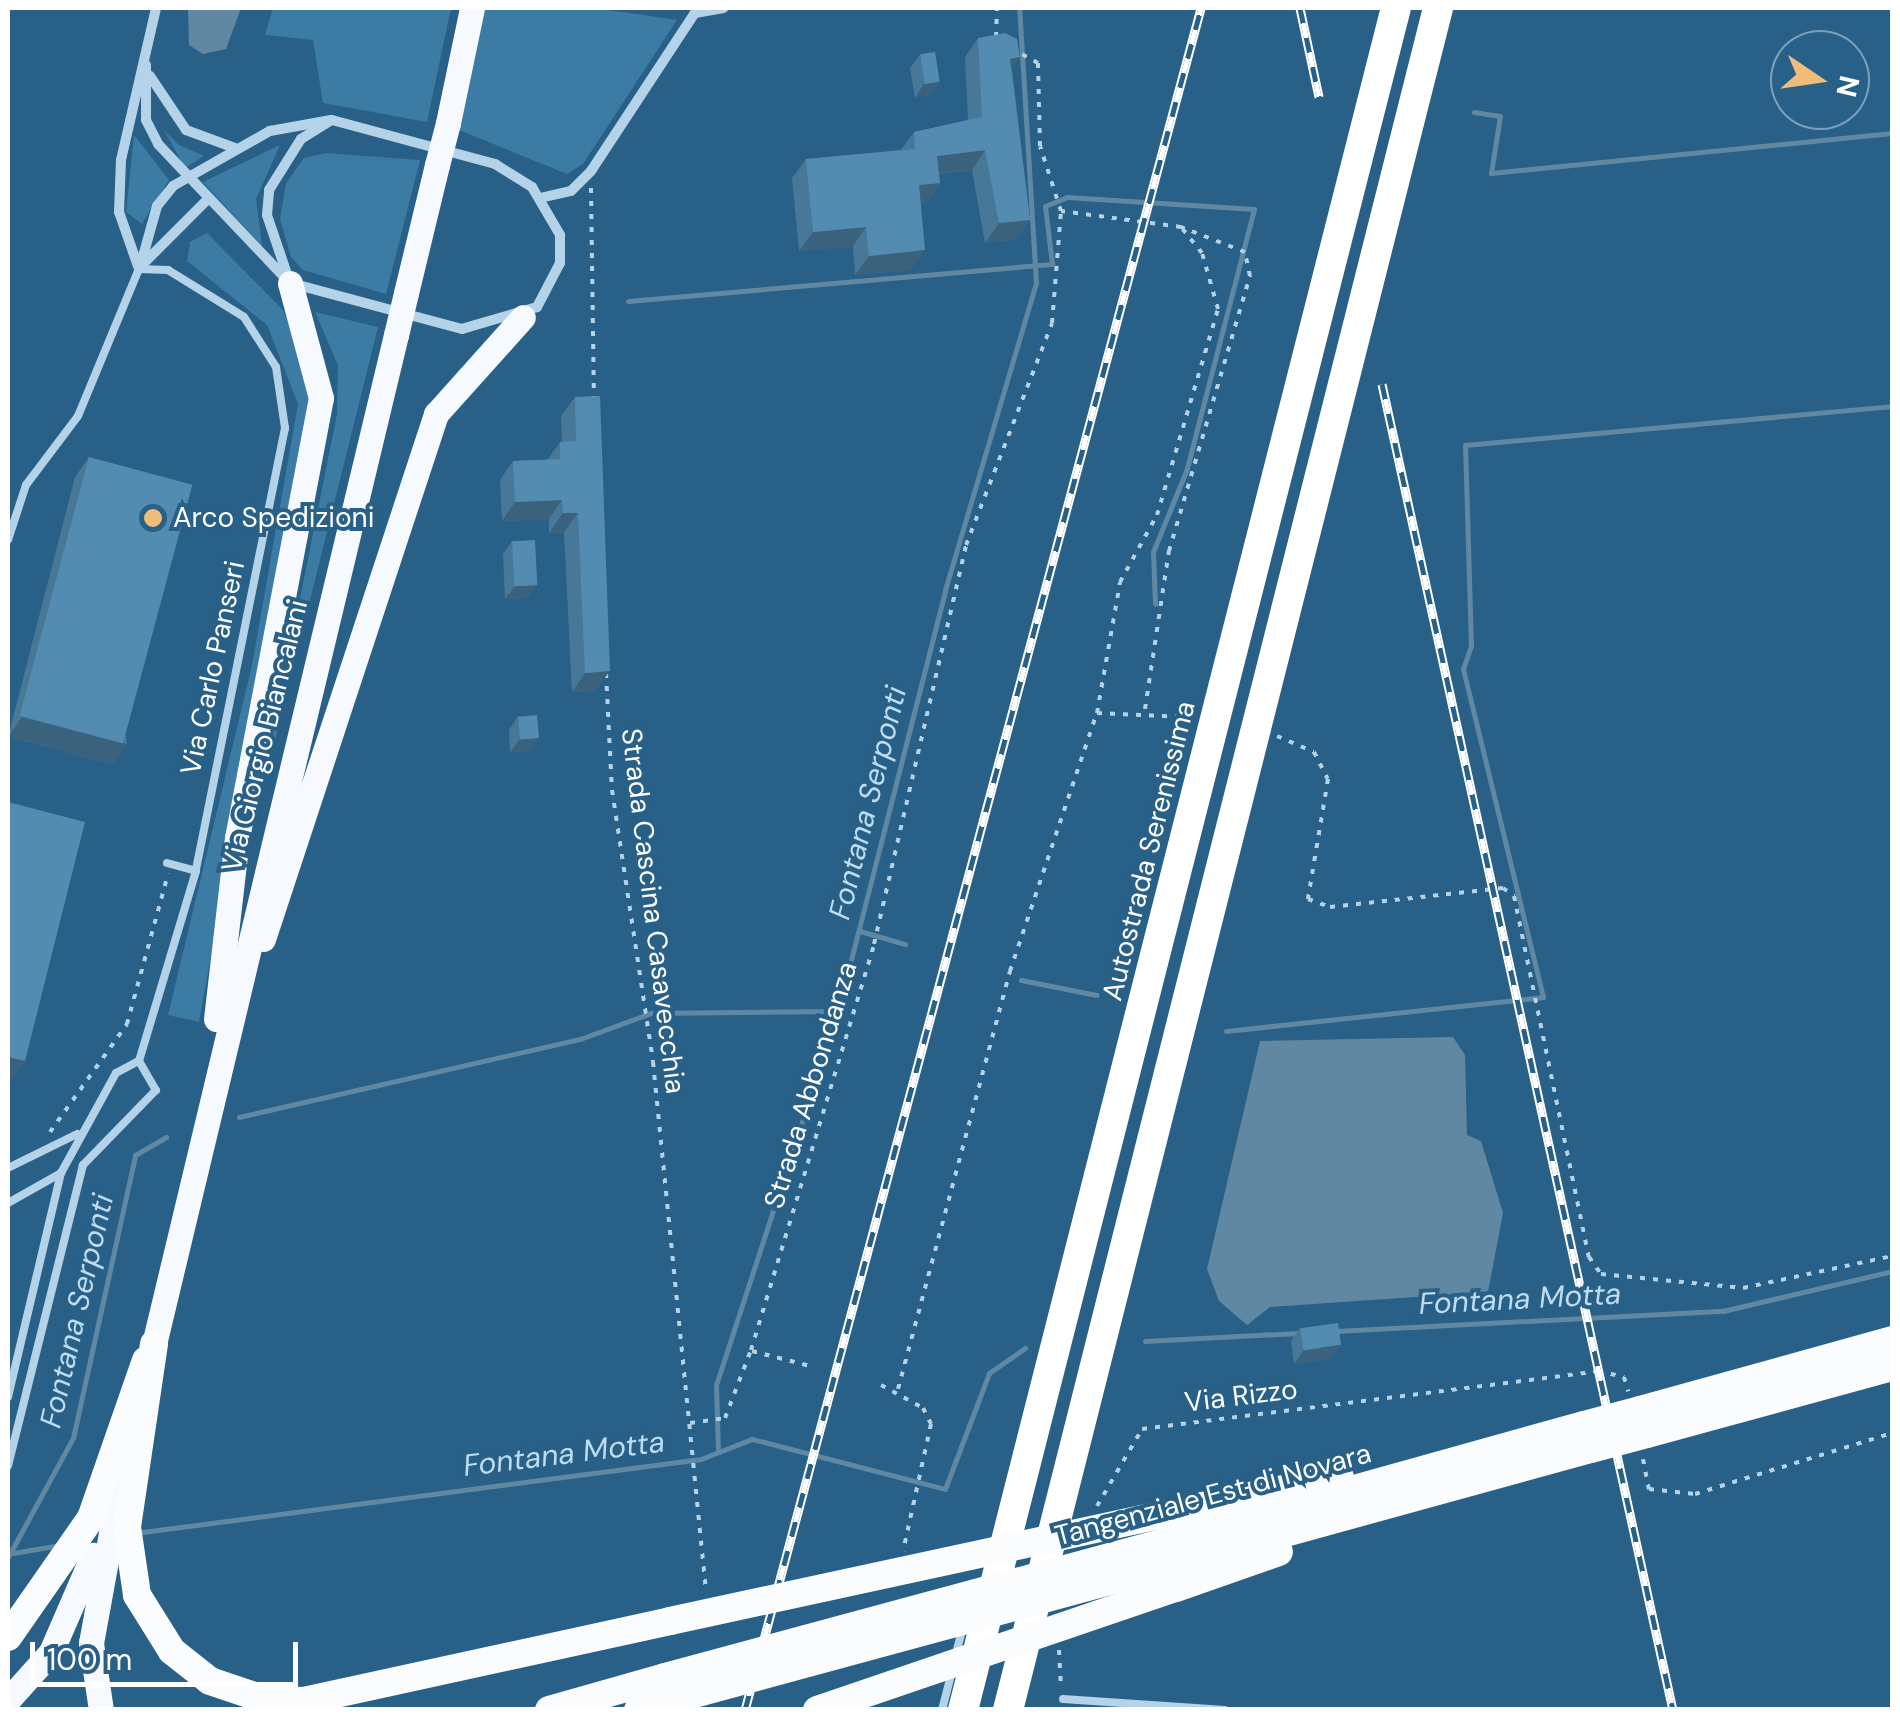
<!DOCTYPE html>
<style>
body{margin:0}
#map{position:relative;width:1900px;height:1717px;overflow:hidden;background:#286088;font-family:"DM Sans",sans-serif}
div>[style]{position:absolute}
.green>*{inset:0;background:#3c7ba4}
.water>*{inset:0;background:#6188a2}
.stream>*{height:5px;margin:-2.5px;padding:0 2.5px;transform-origin:2.5px;border-radius:2.5px;background:#6188a2}
.path>*{height:4px;margin-top:-2px;transform-origin:0;background:repeating-linear-gradient(90deg,#b4d3e8 0 5px,transparent 0 13px)}
.service>*{height:8px;margin:-4px;padding:0 4px;transform-origin:4px;border-radius:4px;background:#b4d3e8}
.minor>*{height:10px;margin:-5px;padding:0 5px;transform-origin:5px;border-radius:5px;background:#b4d3e8}
.primary>*{height:25px;margin:-12.5px;padding:0 12.5px;transform-origin:12.5px;border-radius:12.5px;background:#f6fafe}
.trunk>*{height:28px;margin:-14px;padding:0 14px;transform-origin:14px;border-radius:14px;background:#fafcfe}
.motorway>*{height:30px;margin:-15px;padding:0 15px;transform-origin:15px;border-radius:15px;background:#fff}
.rail>*{height:9px;margin-top:-4.5px;transform-origin:0;background:repeating-linear-gradient(90deg,#286088 0 15px,#fff 0 30px);box-sizing:border-box;border-block:2px solid #fff}
.primary-bridge>*{height:25px;margin:-12.5px;padding:0 12.5px;transform-origin:12.5px;border-radius:12.5px;background:#f6fafe}
.trunk-bridge>*{height:28px;margin:-14px;padding:0 14px;transform-origin:14px;border-radius:14px;background:#fafcfe}
.wall>*{inset:0;background:#487898}
.shaded-wall>*{inset:0;background:#3b627c}
.building>*{inset:0;background:#548cb1;transform-origin:0 0}
.dots>*{width:28px;height:28px;translate:-50% -50%;box-sizing:border-box;border:5px solid #286088;border-radius:50%}
span{translate:-50% -50%;white-space:nowrap;text-align:center;line-height:1.15;-webkit-text-stroke:8px #286088;paint-order:stroke}
.poi-label{font-size:28px;color:#fff}
.left{translate:0 -50%;text-align:left}
.street-label{font-size:28px;color:#fff}
.water-label{font-size:30px;color:#bfddf0;font-style:italic}
.frame{position:absolute;inset:0;border:10px solid #fff;pointer-events:none}
.north{position:absolute;left:1770px;top:30px;width:100px;height:100px;box-sizing:border-box;background:#286088;border:2px solid #7ea0b8;border-radius:50%;rotate:103deg;font-size:28px;font-weight:700;line-height:40px;text-align:center;color:#fff}
.north::after{content:'';display:block;margin:auto;width:35px;height:45px;background:#f0bc7a;clip-path:polygon(50% 0,100% 100%,50% 72%,0 100%)}
.scale{position:absolute;left:30px;top:1642px;width:268px;height:45px;box-sizing:border-box;border:5px solid #fff;border-top:0;padding-left:12px;font-size:30px;line-height:35px;white-space:nowrap;color:#fff;-webkit-text-stroke:8px #286088;paint-order:stroke}
</style>
<div id="map">
<div class="green">
<i style="clip-path:polygon(273px 8px,451px 8px,427px 122px,323px 103px,313px 40px,265px 35px)"></i>
<i style="clip-path:polygon(484px 8px,595px 8px,677px 20px,583px 164px,567px 174px,459px 130px)"></i>
<i style="clip-path:polygon(164px 130px,179px 145px,204px 156px,185px 168px)"></i>
<i style="clip-path:polygon(134px 135px,169px 180px,142px 224px,126px 212px)"></i>
<i style="clip-path:polygon(280px 145px,256px 199px,262px 246px,203px 182px)"></i>
<i style="clip-path:polygon(326px 153px,420px 160px,386px 294px,303px 270px,291px 257px,280px 219px,286px 183px,304px 158px)"></i>
<i style="clip-path:polygon(207px 233px,283px 310px,306px 364px,310px 412px,199px 1022px,168px 1015px,252px 665px,298px 404px,267px 325px,187px 261px,190px 242px)"></i>
<i style="clip-path:polygon(315px 312px,378px 327px,258px 809px,337px 414px,338px 365px)"></i>
</div>
<div class="water">
<i style="clip-path:polygon(188px 8px,241px 8px,226px 49px,203px 54px,189px 45px)"></i>
<i style="clip-path:polygon(1453px 1037px,1465px 1055px,1467px 1135px,1481px 1141px,1503px 1213px,1488px 1292px,1270px 1307px,1247px 1325px,1219px 1301px,1207px 1269px,1260px 1041px)"></i>
</div>
<div class="stream">
<i style="left:1474px;top:112px;width:26px;rotate:9deg"></i>
<i style="left:1500px;top:116px;width:58px;rotate:99deg"></i>
<i style="left:1491px;top:173px;width:403px;rotate:-5.7deg"></i>
<i style="left:628px;top:301px;width:426px;rotate:-5deg"></i>
<i style="left:1052px;top:264px;width:58px;rotate:-96.9deg"></i>
<i style="left:1045px;top:206px;width:24px;rotate:-22deg"></i>
<i style="left:1067px;top:197px;width:187px;rotate:3.7deg"></i>
<i style="left:1254px;top:209px;width:271px;rotate:104.5deg"></i>
<i style="left:1186px;top:471px;width:87px;rotate:112.2deg"></i>
<i style="left:1153px;top:552px;width:52px;rotate:87.8deg"></i>
<i style="left:860px;top:931px;width:47px;rotate:16.1deg"></i>
<i style="left:1021px;top:980px;width:77px;rotate:11.2deg"></i>
<i style="left:1226px;top:1031px;width:319px;rotate:-6.1deg"></i>
<i style="left:1543px;top:997px;width:338px;rotate:-103.7deg"></i>
<i style="left:1463px;top:669px;width:24px;rotate:-71deg"></i>
<i style="left:1471px;top:646px;width:201px;rotate:-91.7deg"></i>
<i style="left:1465px;top:445px;width:429px;rotate:-5.2deg"></i>
<i style="left:239px;top:1117px;width:350px;rotate:-12.9deg"></i>
<i style="left:580px;top:1039px;width:76px;rotate:-20.1deg"></i>
<i style="left:651px;top:1013px;width:187px;rotate:-0.6deg"></i>
<i style="left:838px;top:1011px;width:434px;rotate:-75.7deg"></i>
<i style="left:945px;top:590px;width:320px;rotate:-73.5deg"></i>
<i style="left:1036px;top:283px;width:276px;rotate:-93.5deg"></i>
<i style="left:1336px;top:1331px;width:388px;rotate:-3deg"></i>
<i style="left:1723px;top:1311px;width:174px;rotate:-13.3deg"></i>
<i style="left:1145px;top:1341px;width:155px;rotate:-3deg"></i>
<i style="left:718px;top:1452px;width:67px;rotate:-91.7deg"></i>
<i style="left:716px;top:1385px;width:393px;rotate:-71.9deg"></i>
<i style="left:135px;top:1533px;width:571px;rotate:-7.45deg"></i>
<i style="left:701px;top:1459px;width:55px;rotate:-21.4deg"></i>
<i style="left:752px;top:1439px;width:199px;rotate:14.5deg"></i>
<i style="left:945px;top:1489px;width:124px;rotate:-69.2deg"></i>
<i style="left:989px;top:1373px;width:44px;rotate:-34.8deg"></i>
<i style="left:13px;top:1553px;width:48px;rotate:-9.7deg"></i>
<i style="left:8px;top:1557px;width:136px;rotate:-61.4deg"></i>
<i style="left:73px;top:1438px;width:290px;rotate:-77.6deg"></i>
<i style="left:135px;top:1155px;width:36px;rotate:-30deg"></i>
</div>
<div class="path">
<i style="left:996px;top:37px;width:29px;rotate:-88deg"></i>
<i style="left:591px;top:188px;width:211px;rotate:89.2deg"></i>
<i style="left:606px;top:673px;width:117px;rotate:87.1deg"></i>
<i style="left:612px;top:790px;width:275px;rotate:81.4deg"></i>
<i style="left:653px;top:1062px;width:532px;rotate:84.28deg"></i>
<i style="left:1145px;top:709px;width:160px;rotate:-81.4deg"></i>
<i style="left:1169px;top:551px;width:287px;rotate:-73.6deg"></i>
<i style="left:1250px;top:276px;width:25px;rotate:-102deg"></i>
<i style="left:1245px;top:252px;width:69px;rotate:-158.7deg"></i>
<i style="left:1097px;top:713px;width:87px;rotate:2.6deg"></i>
<i style="left:1277px;top:736px;width:40px;rotate:23.4deg"></i>
<i style="left:1314px;top:752px;width:30px;rotate:63deg"></i>
<i style="left:1328px;top:779px;width:122px;rotate:99.5deg"></i>
<i style="left:1308px;top:899px;width:23px;rotate:20deg"></i>
<i style="left:1330px;top:907px;width:174px;rotate:-6.3deg"></i>
<i style="left:1503px;top:888px;width:14px;rotate:36deg"></i>
<i style="left:1514px;top:896px;width:369px;rotate:78.3deg"></i>
<i style="left:1589px;top:1257px;width:21px;rotate:55deg"></i>
<i style="left:1601px;top:1274px;width:143px;rotate:5.6deg"></i>
<i style="left:1743px;top:1288px;width:152px;rotate:-12.1deg"></i>
<i style="left:50px;top:1132px;width:133px;rotate:-54.5deg"></i>
<i style="left:127px;top:1024px;width:156px;rotate:-74.7deg"></i>
<i style="left:752px;top:1351px;width:60px;rotate:14.5deg"></i>
<i style="left:881px;top:1385px;width:48px;rotate:28.7deg"></i>
<i style="left:923px;top:1408px;width:18px;rotate:63deg"></i>
<i style="left:931px;top:1424px;width:130px;rotate:102.4deg"></i>
<i style="left:898px;top:1389px;width:433px;rotate:-75deg"></i>
<i style="left:1010px;top:971px;width:272px;rotate:-71.4deg"></i>
<i style="left:1097px;top:713px;width:133px;rotate:-80deg"></i>
<i style="left:1120px;top:582px;width:77px;rotate:-61.1deg"></i>
<i style="left:1157px;top:515px;width:215px;rotate:-73.5deg"></i>
<i style="left:1218px;top:309px;width:58px;rotate:-105.9deg"></i>
<i style="left:1202px;top:253px;width:33px;rotate:-129deg"></i>
<i style="left:1181px;top:227px;width:121px;rotate:-172.4deg"></i>
<i style="left:690px;top:1423px;width:35px;rotate:-8deg"></i>
<i style="left:725px;top:1418px;width:73px;rotate:-69.1deg"></i>
<i style="left:751px;top:1350px;width:424px;rotate:-73.1deg"></i>
<i style="left:874px;top:944px;width:409px;rotate:-77deg"></i>
<i style="left:966px;top:545px;width:238px;rotate:-68.8deg"></i>
<i style="left:1052px;top:323px;width:112px;rotate:-85.4deg"></i>
<i style="left:1061px;top:211px;width:68px;rotate:-107.9deg"></i>
<i style="left:1040px;top:146px;width:83px;rotate:-91.4deg"></i>
<i style="left:1038px;top:63px;width:26px;rotate:-151deg"></i>
<i style="left:1643px;top:1459px;width:31px;rotate:79deg"></i>
<i style="left:1649px;top:1489px;width:46px;rotate:6.2deg"></i>
<i style="left:1695px;top:1494px;width:206px;rotate:-17.2deg"></i>
<i style="left:1097px;top:1506px;width:89px;rotate:-59.7deg"></i>
<i style="left:1142px;top:1429px;width:460px;rotate:-7.2deg"></i>
<i style="left:1598px;top:1371px;width:27px;rotate:13deg"></i>
<i style="left:1624px;top:1377px;width:15px;rotate:74deg"></i>
<i style="left:1059px;top:1650px;width:35px;rotate:87deg"></i>
</div>
<div class="service">
<i style="left:8px;top:540px;width:58px;rotate:-71.9deg"></i>
<i style="left:26px;top:485px;width:86px;rotate:-53deg"></i>
<i style="left:78px;top:416px;width:159px;rotate:-67.5deg"></i>
<i style="left:139px;top:269px;width:29px;rotate:2deg"></i>
<i style="left:168px;top:270px;width:89px;rotate:31.7deg"></i>
<i style="left:244px;top:317px;width:59px;rotate:57.4deg"></i>
<i style="left:276px;top:367px;width:62px;rotate:81.6deg"></i>
<i style="left:285px;top:428px;width:452px;rotate:101.4deg"></i>
<i style="left:196px;top:871px;width:198px;rotate:106.7deg"></i>
<i style="left:167px;top:863px;width:30px;rotate:15deg"></i>
<i style="left:8px;top:1168px;width:77px;rotate:-26.2deg"></i>
<i style="left:8px;top:1203px;width:61px;rotate:-29.5deg"></i>
<i style="left:8px;top:1397px;width:230px;rotate:-76.7deg"></i>
<i style="left:61px;top:1173px;width:114px;rotate:-61.2deg"></i>
<i style="left:116px;top:1073px;width:26px;rotate:-28deg"></i>
<i style="left:139px;top:1061px;width:34px;rotate:60deg"></i>
<i style="left:156px;top:1090px;width:105px;rotate:134.2deg"></i>
<i style="left:83px;top:1165px;width:310px;rotate:104deg"></i>
<i style="left:955px;top:1657px;width:31px;rotate:-75deg"></i>
<i style="left:1063px;top:1699px;width:162px;rotate:3.9deg"></i>
<i style="left:942px;top:1710px;width:40px;rotate:-75.6deg"></i>
</div>
<div class="minor">
<i style="left:695px;top:13px;width:29px;rotate:-10deg"></i>
<i style="left:146px;top:65px;width:55px;rotate:90deg"></i>
<i style="left:146px;top:120px;width:27px;rotate:63deg"></i>
<i style="left:158px;top:144px;width:192px;rotate:46.5deg"></i>
<i style="left:150px;top:76px;width:65px;rotate:56.3deg"></i>
<i style="left:186px;top:130px;width:52px;rotate:20.2deg"></i>
<i style="left:332px;top:120px;width:169px;rotate:15.1deg"></i>
<i style="left:495px;top:164px;width:44px;rotate:31.9deg"></i>
<i style="left:532px;top:187px;width:56px;rotate:59.7deg"></i>
<i style="left:560px;top:235px;width:28px;rotate:90deg"></i>
<i style="left:560px;top:263px;width:50px;rotate:117.6deg"></i>
<i style="left:537px;top:307px;width:78px;rotate:163.7deg"></i>
<i style="left:462px;top:329px;width:178px;rotate:-165deg"></i>
<i style="left:290px;top:283px;width:72px;rotate:-108.7deg"></i>
<i style="left:267px;top:215px;width:25px;rotate:-85deg"></i>
<i style="left:269px;top:190px;width:60px;rotate:-57.9deg"></i>
<i style="left:301px;top:139px;width:36px;rotate:-32deg"></i>
<i style="left:540px;top:198px;width:32px;rotate:-13deg"></i>
<i style="left:571px;top:191px;width:28px;rotate:-45deg"></i>
<i style="left:591px;top:171px;width:195px;rotate:-56.7deg"></i>
<i style="left:143px;top:264px;width:88px;rotate:-45deg"></i>
<i style="left:140px;top:267px;width:63px;rotate:-74.4deg"></i>
<i style="left:157px;top:206px;width:26px;rotate:-51deg"></i>
<i style="left:173px;top:186px;width:112px;rotate:-29.6deg"></i>
<i style="left:270px;top:131px;width:62px;rotate:-10.2deg"></i>
<i style="left:139px;top:269px;width:60px;rotate:-109.3deg"></i>
<i style="left:119px;top:212px;width:52px;rotate:-87.8deg"></i>
<i style="left:121px;top:160px;width:156px;rotate:-77deg"></i>
</div>
<div class="primary">
<i style="left:448px;top:123px;width:117px;rotate:-78.2deg"></i>
<i style="left:406px;top:293px;width:132px;rotate:-76.4deg"></i>
<i style="left:263px;top:939px;width:553px;rotate:-71.76deg"></i>
<i style="left:436px;top:414px;width:130px;rotate:-48.1deg"></i>
<i style="left:216px;top:1019px;width:182px;rotate:-83.4deg"></i>
<i style="left:237px;top:838px;width:448px;rotate:-79.2deg"></i>
<i style="left:321px;top:398px;width:119px;rotate:-105.1deg"></i>
<i style="left:150px;top:1361px;width:1055px;rotate:-76.52deg"></i>
<i style="left:8px;top:1700px;width:64px;rotate:-48.1deg"></i>
<i style="left:51px;top:1652px;width:106px;rotate:-66.6deg"></i>
<i style="left:101px;top:1710px;width:68px;rotate:-98.5deg"></i>
<i style="left:91px;top:1643px;width:173px;rotate:-79.7deg"></i>
</div>
<div class="trunk">
<i style="left:154px;top:1344px;width:185px;rotate:98.4deg"></i>
<i style="left:127px;top:1527px;width:69px;rotate:81.6deg"></i>
<i style="left:137px;top:1595px;width:66px;rotate:58deg"></i>
<i style="left:172px;top:1651px;width:48px;rotate:38.3deg"></i>
<i style="left:210px;top:1681px;width:59px;rotate:18.7deg"></i>
<i style="left:266px;top:1700px;width:40px;rotate:1.4deg"></i>
<i style="left:1640px;top:1410px;width:262px;rotate:-15.5deg"></i>
<i style="left:1647px;top:1434px;width:254px;rotate:-15.3deg"></i>
<i style="left:1155px;top:1516px;width:189px;rotate:-11.9deg"></i>
<i style="left:1161px;top:1543px;width:439px;rotate:-15.6deg"></i>
<i style="left:1169px;top:1565px;width:438px;rotate:-15.4deg"></i>
<i style="left:1176px;top:1588px;width:109px;rotate:-19.3deg"></i>
<i style="left:8px;top:1637px;width:145px;rotate:-55.1deg"></i>
<i style="left:91px;top:1518px;width:167px;rotate:-70.8deg"></i>
<i style="left:290px;top:1704px;width:389px;rotate:-12.3deg"></i>
<i style="left:549px;top:1710px;width:121px;rotate:-15.9deg"></i>
<i style="left:638px;top:1710px;width:24px;rotate:-17deg"></i>
</div>
<div class="motorway">
<i style="left:963px;top:1710px;width:1756px;rotate:-75.73deg"></i>
<i style="left:1008px;top:1710px;width:1755px;rotate:-75.82deg"></i>
</div>
<div class="rail">
<i style="left:1300px;top:8px;width:91px;rotate:77.9deg"></i>
<i style="left:1382px;top:384px;width:1358px;rotate:77.62deg"></i>
<i style="left:745px;top:1710px;width:1762px;rotate:-75deg"></i>
</div>
<div class="primary-bridge">
<i style="left:437px;top:165px;width:43px;rotate:-75.3deg"></i>
<i style="left:396px;top:335px;width:43px;rotate:-76.6deg"></i>
</div>
<div class="trunk-bridge">
<i style="left:1584px;top:1425px;width:58px;rotate:-15deg"></i>
<i style="left:1591px;top:1449px;width:58px;rotate:-15deg"></i>
<i style="left:670px;top:1621px;width:496px;rotate:-12.2deg"></i>
<i style="left:665px;top:1677px;width:514px;rotate:-15.12deg"></i>
<i style="left:661px;top:1703px;width:526px;rotate:-15.2deg"></i>
<i style="left:817px;top:1710px;width:379px;rotate:-18.8deg"></i>
</div>
<div class="wall">
<i style="clip-path:polygon(978px 38px,1012px 69px,1030px 220px,1016px 239px,985px 243px,972px 170px,939px 174px,940px 183px,926px 203px,921px 203px,911px 270px,855px 275px,853px 246px,799px 251px,792px 178px,806px 159px,901px 150px,914px 132px,968px 120px,965px 57px)"></i>
<i style="clip-path:polygon(920px 55px,931px 95px,915px 98px,910px 68px)"></i>
<i style="clip-path:polygon(575px 397px,596px 690px,572px 692px,564px 532px,549px 533px,549px 519px,502px 521px,500px 480px,513px 461px,547px 460px,560px 442px,562px 441px,561px 416px)"></i>
<i style="clip-path:polygon(89px 457px,127px 744px,113px 764px,8px 737px,75px 477px)"></i>
<i style="clip-path:polygon(512px 541px,537px 585px,528px 598px,505px 599px,503px 554px)"></i>
<i style="clip-path:polygon(518px 716px,539px 738px,529px 751px,510px 752px,509px 730px)"></i>
<i style="clip-path:polygon(1300px 1328px,1331px 1359px,1294px 1364px,1291px 1341px)"></i>
</div>
<div class="shaded-wall">
<i style="clip-path:polygon(1020px 57px,1006px 77px,1010px 59px)"></i>
<i style="clip-path:polygon(940px 82px,931px 95px,915px 98px,924px 84px)"></i>
<i style="clip-path:polygon(985px 150px,972px 170px,924px 175px,937px 156px)"></i>
<i style="clip-path:polygon(940px 183px,926px 203px,906px 205px,919px 185px)"></i>
<i style="clip-path:polygon(1030px 220px,1016px 239px,985px 243px,999px 223px)"></i>
<i style="clip-path:polygon(866px 227px,853px 246px,799px 251px,813px 232px)"></i>
<i style="clip-path:polygon(925px 250px,911px 270px,855px 275px,869px 256px)"></i>
<i style="clip-path:polygon(562px 500px,549px 519px,502px 521px,515px 502px)"></i>
<i style="clip-path:polygon(563px 513px,578px 513px,564px 532px,549px 533px)"></i>
<i style="clip-path:polygon(537px 585px,528px 598px,505px 599px,515px 586px)"></i>
<i style="clip-path:polygon(610px 671px,596px 690px,572px 692px,585px 673px)"></i>
<i style="clip-path:polygon(22px 717px,127px 744px,113px 764px,8px 737px)"></i>
<i style="clip-path:polygon(539px 738px,529px 751px,510px 752px,520px 739px)"></i>
<i style="clip-path:polygon(8px 1057px,25px 1061px,11px 1081px,8px 1080px)"></i>
<i style="clip-path:polygon(1341px 1345px,1331px 1359px,1294px 1364px,1303px 1351px)"></i>
</div>
<div class="building">
<i style="clip-path:polygon(1005px 33px,1017px 39px,1020px 57px,1010px 59px,1030px 220px,999px 223px,985px 150px,937px 156px,940px 183px,919px 185px,925px 250px,869px 256px,866px 227px,813px 232px,806px 159px,915px 149px,914px 132px,982px 117px,978px 38px)"></i>
<i style="left:935px;top:52px;width:30px;height:15px;rotate:81deg"></i>
<i style="clip-path:polygon(600px 396px,610px 671px,585px 673px,578px 513px,563px 513px,562px 500px,515px 502px,513px 461px,560px 459px,560px 442px,576px 441px,575px 397px)"></i>
<i style="left:89px;top:457px;width:107px;height:268px;rotate:15deg"></i>
<i style="left:535px;top:540px;width:45px;height:23px;rotate:87deg"></i>
<i style="left:537px;top:715px;width:23px;height:19px;rotate:85deg"></i>
<i style="clip-path:polygon(8px 802px,85px 822px,25px 1061px,8px 1057px)"></i>
<i style="left:1338px;top:1323px;width:22px;height:38px;rotate:82deg"></i>
</div>
<div class="dots">
<i style="left:153px;top:518px;background:#f0bc7a"></i>
</div>
<div class="poi-label">
<span class="left" style="left:173px;top:518px">Arco Spedizioni</span>
</div>
<div class="street-label">
<span style="left:213px;top:668px;rotate:-78deg">Via Carlo Panseri</span>
<span style="left:265px;top:736px;rotate:-76deg">Via Giorgio Biancalani</span>
<span style="left:1149px;top:851px;rotate:-76deg">Autostrada Serenissima</span>
<span style="left:653px;top:911px;rotate:83deg">Strada Cascina Casavecchia</span>
<span style="left:811px;top:1085px;rotate:-73deg">Strada Abbondanza</span>
<span style="left:1241px;top:1396px;rotate:-7deg">Via Rizzo</span>
<span style="left:1213px;top:1495px;rotate:-15deg">Tangenziale Est di Novara</span>
</div>
<div class="water-label">
<span style="left:868px;top:803px;rotate:-76deg">Fontana Serponti</span>
<span style="left:1520px;top:1299px;rotate:-3deg">Fontana Motta</span>
<span style="left:77px;top:1311px;rotate:-77deg">Fontana Serponti</span>
<span style="left:564px;top:1454px;rotate:-7deg">Fontana Motta</span>
</div>
<div class="frame"></div>
<div class="north">N</div>
<div class="scale">100 m</div>
</div>
